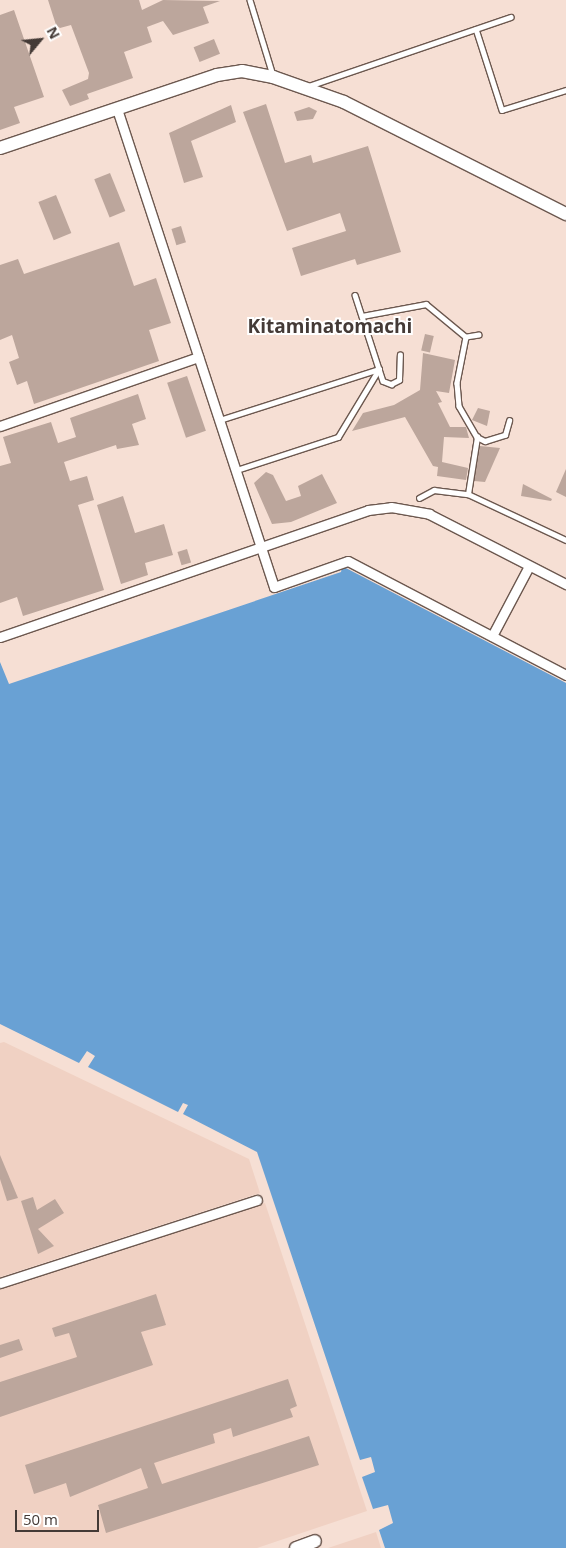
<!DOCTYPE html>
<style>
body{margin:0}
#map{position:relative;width:566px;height:1548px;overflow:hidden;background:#f6dfd4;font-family:"Open Sans",sans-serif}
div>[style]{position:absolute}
.built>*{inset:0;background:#f0d1c3}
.water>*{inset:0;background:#69a1d4}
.building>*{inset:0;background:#bca69c;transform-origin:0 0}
.roads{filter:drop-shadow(1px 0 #6c584f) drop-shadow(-1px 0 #6c584f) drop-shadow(0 1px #6c584f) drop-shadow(0 -1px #6c584f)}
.lane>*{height:4.5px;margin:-2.25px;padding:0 2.25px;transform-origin:2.25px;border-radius:2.25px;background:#fff}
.street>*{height:9px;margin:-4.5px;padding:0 4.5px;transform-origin:4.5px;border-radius:4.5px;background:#fff}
.secondary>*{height:12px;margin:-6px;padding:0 6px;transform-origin:6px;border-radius:6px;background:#fff}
span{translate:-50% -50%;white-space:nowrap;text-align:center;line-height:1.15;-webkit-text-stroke:4px #fff;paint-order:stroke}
.quarter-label{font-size:19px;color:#443a36;font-weight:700}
.north{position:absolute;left:15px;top:15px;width:50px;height:50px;-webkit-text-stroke:4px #fff;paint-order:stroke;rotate:62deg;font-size:14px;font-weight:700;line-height:20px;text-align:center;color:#443a36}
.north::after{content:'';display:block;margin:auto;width:18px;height:22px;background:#443a36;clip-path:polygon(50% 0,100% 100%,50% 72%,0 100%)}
.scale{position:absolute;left:15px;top:1510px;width:84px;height:22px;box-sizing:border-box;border:2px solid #443a36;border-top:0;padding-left:6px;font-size:15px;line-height:18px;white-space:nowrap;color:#443a36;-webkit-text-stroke:4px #fff;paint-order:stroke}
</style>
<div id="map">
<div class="built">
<i style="clip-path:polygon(4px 1042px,249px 1159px,260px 1193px,0 1277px,0 1043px)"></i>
<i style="clip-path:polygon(265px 1203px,367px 1511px,257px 1548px,0 1548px,0 1289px)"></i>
<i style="clip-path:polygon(376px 1532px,381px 1548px,328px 1548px)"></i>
</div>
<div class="water">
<i style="clip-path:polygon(342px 566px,566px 683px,566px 1548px,385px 1548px,379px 1530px,393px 1523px,388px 1505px,373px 1509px,362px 1477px,375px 1472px,371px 1457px,360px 1460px,257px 1152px,183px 1114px,188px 1105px,183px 1103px,178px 1112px,88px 1067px,95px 1056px,87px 1051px,79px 1063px,0 1024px,0 662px,9px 684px,341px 572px)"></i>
</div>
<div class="building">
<i style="clip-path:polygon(48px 0,139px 0,142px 10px,163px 0,220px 1px,203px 7px,209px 23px,173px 35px,163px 21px,147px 27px,152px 42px,124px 52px,133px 78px,87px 94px,89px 99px,70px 106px,62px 90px,88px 79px,89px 73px,71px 25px,60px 28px,56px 25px)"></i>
<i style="clip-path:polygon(14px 10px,44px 97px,14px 107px,20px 123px,0 130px,0 15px)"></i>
<i style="left:214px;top:39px;width:16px;height:22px;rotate:68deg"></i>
<i style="clip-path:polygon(266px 104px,285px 163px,311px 155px,313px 163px,368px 146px,401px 252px,357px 265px,355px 259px,301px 276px,292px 248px,346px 231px,340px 213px,287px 231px,243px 112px)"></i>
<i style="clip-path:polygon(231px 105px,236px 122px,191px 141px,203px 177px,184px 183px,169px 133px)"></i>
<i style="clip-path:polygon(309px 107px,317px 111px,313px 119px,297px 121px,294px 112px)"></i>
<i style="left:110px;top:173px;width:41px;height:17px;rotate:68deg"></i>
<i style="left:56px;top:195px;width:41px;height:19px;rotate:68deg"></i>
<i style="left:181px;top:226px;width:17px;height:10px;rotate:73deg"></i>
<i style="clip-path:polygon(119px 242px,134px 286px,156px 278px,171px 323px,149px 330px,159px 361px,34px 404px,27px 381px,17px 385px,9px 362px,19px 358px,12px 335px,0 340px,0 265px,18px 259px,24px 274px)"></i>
<i style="left:425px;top:334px;width:9px;height:17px;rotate:13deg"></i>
<i style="clip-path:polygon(423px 353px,455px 360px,449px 393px,436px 391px,442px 402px,438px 403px,450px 427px,466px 427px,469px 438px,444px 437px,442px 462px,468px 468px,466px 480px,437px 476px,438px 467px,433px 466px,405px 417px,352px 431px,363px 413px,394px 405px,420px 390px)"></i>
<i style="left:187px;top:376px;width:58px;height:21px;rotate:71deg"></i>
<i style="clip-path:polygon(138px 394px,146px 419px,132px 424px,139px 445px,117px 449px,116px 445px,64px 462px,70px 481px,87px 476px,94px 500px,78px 505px,104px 590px,23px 616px,17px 597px,0 603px,0 466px,11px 463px,3px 437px,51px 422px,58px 443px,76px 437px,70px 418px)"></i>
<i style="clip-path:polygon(478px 408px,490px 411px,487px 426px,472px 420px)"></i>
<i style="clip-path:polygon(480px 446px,500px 448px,485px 482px,474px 481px)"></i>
<i style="clip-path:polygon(566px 469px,566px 497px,556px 492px)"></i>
<i style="clip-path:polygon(266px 472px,273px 475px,286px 501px,301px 496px,298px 486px,322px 474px,337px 503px,291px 522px,272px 524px,254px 483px)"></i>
<i style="clip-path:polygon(523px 484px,552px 499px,551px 501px,521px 496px)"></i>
<i style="clip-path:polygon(123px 496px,135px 533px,164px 524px,173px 555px,145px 563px,148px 575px,121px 584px,97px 505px)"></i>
<i style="left:187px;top:549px;width:14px;height:10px;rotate:73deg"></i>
<i style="clip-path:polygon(0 1155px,18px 1198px,7px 1201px,0 1179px)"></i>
<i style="clip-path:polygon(33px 1197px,37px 1210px,55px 1199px,64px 1213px,38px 1229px,54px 1246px,38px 1254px,21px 1201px)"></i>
<i style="clip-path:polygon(156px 1294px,166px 1325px,141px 1332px,153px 1365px,0 1417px,0 1382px,77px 1357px,69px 1333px,55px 1337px,52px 1328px)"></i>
<i style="clip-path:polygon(19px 1339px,23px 1350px,0 1358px,0 1345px)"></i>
<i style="clip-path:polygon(288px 1379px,297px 1406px,290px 1409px,293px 1417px,233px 1437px,231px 1428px,213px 1434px,215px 1443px,154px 1463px,162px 1484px,309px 1436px,319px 1465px,106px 1533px,98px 1505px,148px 1488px,141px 1468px,70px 1497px,66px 1483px,34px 1494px,25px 1465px)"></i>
</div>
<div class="roads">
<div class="lane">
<i style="left:250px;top:0;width:78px;rotate:73deg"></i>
<i style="left:476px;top:29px;width:85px;rotate:72.2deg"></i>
<i style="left:502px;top:110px;width:67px;rotate:-17.4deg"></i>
<i style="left:309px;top:86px;width:213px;rotate:-18.9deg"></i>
<i style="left:355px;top:295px;width:90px;rotate:72deg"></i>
<i style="left:383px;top:381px;width:9px;rotate:21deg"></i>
<i style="left:391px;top:384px;width:9px;rotate:-27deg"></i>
<i style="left:399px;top:380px;width:25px;rotate:-88deg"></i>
<i style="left:362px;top:316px;width:65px;rotate:-10.6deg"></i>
<i style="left:426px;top:304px;width:52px;rotate:39.5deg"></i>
<i style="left:479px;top:335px;width:13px;rotate:171deg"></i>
<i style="left:466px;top:337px;width:47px;rotate:101.1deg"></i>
<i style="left:457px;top:383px;width:23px;rotate:85deg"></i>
<i style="left:459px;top:406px;width:36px;rotate:60deg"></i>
<i style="left:477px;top:437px;width:9px;rotate:27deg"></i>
<i style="left:485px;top:441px;width:21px;rotate:-17deg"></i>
<i style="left:505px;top:435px;width:15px;rotate:-74deg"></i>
<i style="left:220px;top:420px;width:167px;rotate:-17.8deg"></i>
<i style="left:237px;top:470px;width:106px;rotate:-18.1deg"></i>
<i style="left:338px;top:437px;width:79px;rotate:-58.9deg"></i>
<i style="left:468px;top:494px;width:58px;rotate:-81deg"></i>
<i style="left:419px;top:498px;width:17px;rotate:-28deg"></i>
<i style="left:434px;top:490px;width:34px;rotate:7deg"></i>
<i style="left:468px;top:494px;width:108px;rotate:25.1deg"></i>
</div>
<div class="street">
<i style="left:117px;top:109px;width:503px;rotate:71.82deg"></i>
<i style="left:274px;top:587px;width:78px;rotate:-19.4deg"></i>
<i style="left:348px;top:561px;width:246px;rotate:27.6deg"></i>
<i style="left:0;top:426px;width:210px;rotate:-19.2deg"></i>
<i style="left:492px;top:636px;width:79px;rotate:-62.1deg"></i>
<i style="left:0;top:637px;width:389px;rotate:-19deg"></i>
<i style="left:368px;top:510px;width:23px;rotate:-7deg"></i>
<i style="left:391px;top:507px;width:39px;rotate:10deg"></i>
<i style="left:429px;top:514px;width:154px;rotate:27.1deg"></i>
<i style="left:0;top:1283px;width:270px;rotate:-17.9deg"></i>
</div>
<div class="secondary">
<i style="left:0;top:148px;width:229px;rotate:-18.6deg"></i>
<i style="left:217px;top:75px;width:25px;rotate:-9deg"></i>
<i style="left:242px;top:71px;width:32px;rotate:11deg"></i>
<i style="left:273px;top:77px;width:75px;rotate:19.4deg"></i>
<i style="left:344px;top:102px;width:249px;rotate:26.8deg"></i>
<i style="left:296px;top:1548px;width:20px;rotate:-20deg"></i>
</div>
</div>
<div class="quarter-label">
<span style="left:330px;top:327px">Kitaminatomachi</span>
</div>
<div class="north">N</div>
<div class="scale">50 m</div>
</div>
